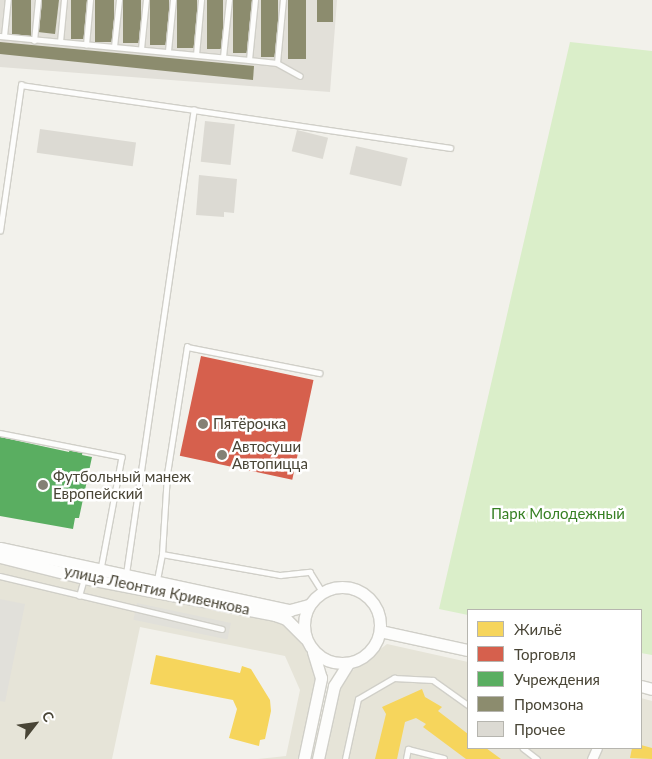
<!DOCTYPE html>
<meta charset="utf-8">
<style>
body{margin:0}
#map{position:relative;width:652px;height:759px;overflow:hidden;background:#f2f1eb;font-family:Lato,sans-serif}
div>[style]{position:absolute}
.residential>*{inset:0;background:#e6e4d8}
.industrial>*{inset:0;background:#e2e0d9}
.green>*{inset:0;background:#daeec9}
.parking>*{inset:0;background:#e1e0da;transform-origin:0 0}
.homes>*{inset:0;background:#f6d55c}
.shops>*{inset:0;background:#d6604d;transform-origin:0 0}
.public>*{inset:0;background:#5aae61}
.industry>*{inset:0;background:#8c8c6e;transform-origin:0 0}
.building>*{inset:0;background:#dcdad3;transform-origin:0 0}
.roads{filter:drop-shadow(1px 0 #d0cfc8) drop-shadow(-1px 0 #d0cfc8) drop-shadow(0 1px #d0cfc8) drop-shadow(0 -1px #d0cfc8)}
.service>*{height:4.5px;margin:-2.25px;padding:0 2.25px;transform-origin:2.25px;border-radius:2.25px;background:#fdfdfc}
.minor>*{height:9px;margin:-4.5px;padding:0 4.5px;transform-origin:4.5px;border-radius:4.5px;background:#fdfdfc}
.tertiary>*{height:11px;margin:-5.5px;padding:0 5.5px;transform-origin:5.5px;border-radius:5.5px;background:#fdfdfc}
.tertiary>.ring{margin:-5.5px;padding:0;box-sizing:content-box;background:none;border:11px solid #fdfdfc;border-radius:50%}
.dots>*{width:14px;height:14px;translate:-50% -50%;box-sizing:border-box;border:2px solid #fff;border-radius:50%}
span{translate:-50% -50%;white-space:nowrap;text-align:center;line-height:1.15;-webkit-text-stroke:5px #fff;paint-order:stroke}
.poi-label{font-size:15px;color:#494536}
.left{translate:0 -50%;text-align:left}
.park-label{font-size:15px;color:#378024}
.street-label{font-size:15px;color:#494536}
.legend{position:absolute;left:467px;top:609px;width:175px;height:140px;box-sizing:border-box;background:#fff;border:1px solid #b6b5af;margin:0;padding:6px 9px;list-style:none;font-size:15px;color:#494536}
.legend li{display:flex;align-items:center;gap:10px;height:25px}
.legend b{width:25px;border:1px solid #b6b5af}
.north{position:absolute;left:10px;top:699px;width:50px;height:50px;-webkit-text-stroke:4px #fff;paint-order:stroke;rotate:60deg;font-size:14px;font-weight:700;line-height:20px;text-align:center;color:#494536}
.north::after{content:'';display:block;margin:auto;width:18px;height:22px;background:#494536;clip-path:polygon(50% 0,100% 100%,50% 72%,0 100%)}
</style>
<div id="map">
<div class="residential">
<i style="clip-path:polygon(0 557px,275px 615px,305px 638px,319px 666px,302px 759px,258px 759px,286px 756px,300px 690px,285px 656px,140px 627px,112px 759px,0 759px)"></i>
<i style="clip-path:polygon(387px 644px,468px 662px,468px 748px,641px 748px,641px 698px,652px 701px,652px 759px,323px 759px,341px 679px)"></i>
</div>
<div class="industrial">
<i style="clip-path:polygon(0 0,337px 0,330px 92px,0 67px)"></i>
</div>
<div class="green">
<i style="clip-path:polygon(570px 42px,652px 51px,652px 655px,641px 653px,641px 610px,468px 610px,468px 615px,439px 609px)"></i>
</div>
<div class="parking">
<i style="clip-path:polygon(0 599px,25px 604px,5px 702px,0 701px)"></i>
<i style="left:137px;top:603px;width:96px;height:17px;rotate:12deg"></i>
</div>
<div class="homes">
<i style="clip-path:polygon(156px 655px,240px 673px,242px 666px,251px 669px,270px 700px,271px 711px,265px 739px,260px 740px,259px 746px,229px 738px,237px 709px,233px 700px,150px 684px)"></i>
<i style="clip-path:polygon(422px 689px,425px 697px,442px 707px,438px 711px,468px 734px,468px 748px,486px 748px,501px 759px,466px 759px,423px 727px,426px 724px,416px 718px,405px 722px,397px 759px,375px 759px,386px 714px,382px 707px)"></i>
<i style="clip-path:polygon(641px 745px,652px 748px,652px 759px,630px 758px,632px 748px)"></i>
</div>
<div class="shops">
<i style="left:201px;top:356px;width:115px;height:102px;rotate:12deg"></i>
</div>
<div class="public">
<i style="clip-path:polygon(0 437px,69px 452px,70px 448px,83px 451px,82px 455px,92px 457px,79px 518px,75px 518px,73px 529px,0 516px)"></i>
</div>
<div class="industry">
<i style="left:12px;top:0;width:19px;height:36px"></i>
<i style="clip-path:polygon(40px 0,59px 0,55px 34px,38px 32px)"></i>
<i style="left:71px;top:0;width:17px;height:39px"></i>
<i style="left:95px;top:0;width:19px;height:42px"></i>
<i style="left:123px;top:0;width:18px;height:43px"></i>
<i style="left:150px;top:0;width:19px;height:45px"></i>
<i style="left:177px;top:0;width:20px;height:48px"></i>
<i style="left:207px;top:0;width:16px;height:49px"></i>
<i style="left:233px;top:0;width:19px;height:53px"></i>
<i style="left:261px;top:0;width:17px;height:57px"></i>
<i style="left:288px;top:0;width:18px;height:59px"></i>
<i style="left:317px;top:0;width:16px;height:22px"></i>
<i style="clip-path:polygon(0 42px,254px 66px,253px 80px,0 54px)"></i>
</div>
<div class="building">
<i style="left:205px;top:121px;width:30px;height:41px;rotate:6deg"></i>
<i style="left:40px;top:129px;width:97px;height:24px;rotate:8deg"></i>
<i style="left:297px;top:130px;width:32px;height:22px;rotate:14deg"></i>
<i style="left:356px;top:146px;width:53px;height:29px;rotate:13deg"></i>
<i style="clip-path:polygon(199px 175px,237px 179px,234px 213px,224px 212px,224px 217px,196px 215px)"></i>
</div>
<div class="roads">
<div class="service">
<i style="left:0;top:36px;width:250px;rotate:5.5deg"></i>
<i style="left:249px;top:60px;width:28px;rotate:6deg"></i>
<i style="left:277px;top:63px;width:26px;rotate:29deg"></i>
<i style="left:4px;top:36px;width:36px;rotate:-84deg"></i>
<i style="left:34px;top:41px;width:41px;rotate:-84.4deg"></i>
<i style="left:60px;top:42px;width:42px;rotate:-84.6deg"></i>
<i style="left:86px;top:45px;width:45px;rotate:-84.9deg"></i>
<i style="left:114px;top:47px;width:47px;rotate:-83.9deg"></i>
<i style="left:141px;top:49px;width:49px;rotate:-84.2deg"></i>
<i style="left:168px;top:51px;width:51px;rotate:-84.4deg"></i>
<i style="left:196px;top:55px;width:55px;rotate:-84.8deg"></i>
<i style="left:223px;top:57px;width:57px;rotate:-84deg"></i>
<i style="left:249px;top:60px;width:60px;rotate:-84.3deg"></i>
<i style="left:277px;top:63px;width:63px;rotate:-84.6deg"></i>
<i style="left:0;top:231px;width:148px;rotate:-81.8deg"></i>
<i style="left:21px;top:85px;width:175px;rotate:8.2deg"></i>
<i style="left:0;top:433px;width:124px;rotate:11.1deg"></i>
<i style="left:122px;top:457px;width:114px;rotate:100.6deg"></i>
<i style="left:162px;top:554px;width:80px;rotate:-86.4deg"></i>
<i style="left:167px;top:474px;width:129px;rotate:-81.1deg"></i>
<i style="left:187px;top:347px;width:135px;rotate:11.1deg"></i>
<i style="left:126px;top:574px;width:469px;rotate:-81.7deg"></i>
<i style="left:194px;top:110px;width:259px;rotate:8.4deg"></i>
<i style="left:0;top:576px;width:228px;rotate:13.4deg"></i>
<i style="left:157px;top:580px;width:26px;rotate:-79deg"></i>
<i style="left:162px;top:554px;width:120px;rotate:10.1deg"></i>
<i style="left:280px;top:575px;width:30px;rotate:-6deg"></i>
<i style="left:310px;top:572px;width:25px;rotate:58deg"></i>
<i style="left:79px;top:596px;width:19px;rotate:-74deg"></i>
<i style="left:523px;top:748px;width:18px;rotate:38deg"></i>
<i style="left:345px;top:759px;width:61px;rotate:-77.8deg"></i>
<i style="left:358px;top:699px;width:42px;rotate:-30.3deg"></i>
<i style="left:394px;top:678px;width:39px;rotate:3deg"></i>
<i style="left:433px;top:680px;width:43px;rotate:35.5deg"></i>
<i style="left:406px;top:759px;width:10px;rotate:-79deg"></i>
<i style="left:408px;top:749px;width:37px;rotate:14deg"></i>
</div>
<div class="minor">
<i style="left:592px;top:759px;width:12px;rotate:-66deg"></i>
</div>
<div class="tertiary">
<i style="left:0;top:548px;width:297px;rotate:12.1deg"></i>
<i style="left:290px;top:610px;width:20px;rotate:-15deg"></i>
<i style="left:0;top:557px;width:87px;rotate:14deg"></i>
<i style="left:84px;top:578px;width:195px;rotate:11deg"></i>
<i style="left:275px;top:615px;width:12px;rotate:20deg"></i>
<i style="left:286px;top:619px;width:27px;rotate:45deg"></i>
<i class="ring" style="left:304px;top:587px;width:65px;height:65px"></i>
<i style="left:380px;top:631px;width:90px;rotate:12.2deg"></i>
<i style="left:641px;top:686px;width:11px;rotate:15deg"></i>
<i style="left:304px;top:759px;width:83px;rotate:-78.1deg"></i>
<i style="left:321px;top:678px;width:28px;rotate:-107deg"></i>
<i style="left:318px;top:759px;width:75px;rotate:-77.6deg"></i>
<i style="left:334px;top:686px;width:26px;rotate:-58deg"></i>
</div>
</div>
<div class="dots">
<i style="left:203px;top:424px;background:#848175"></i>
<i style="left:222px;top:455px;background:#848175"></i>
<i style="left:43px;top:485px;background:#848175"></i>
</div>
<div class="poi-label">
<span class="left" style="left:213px;top:424px">Пятёрочка</span>
<span class="left" style="left:232px;top:455px">Автосуши<br>Автопицца</span>
<span class="left" style="left:53px;top:485px">Футбольный манеж<br>Европейский</span>
</div>
<div class="park-label">
<span style="left:558px;top:514px">Парк Молодежный</span>
</div>
<div class="street-label">
<span style="left:157px;top:590px;rotate:12deg">улица Леонтия Кривенкова</span>
</div>
<ul class="legend">
<li><b style="height:14px;background:#f6d55c"></b>Жильё</li>
<li><b style="height:14px;background:#d6604d"></b>Торговля</li>
<li><b style="height:14px;background:#5aae61"></b>Учреждения</li>
<li><b style="height:14px;background:#8c8c6e"></b>Промзона</li>
<li><b style="height:14px;background:#dcdad3"></b>Прочее</li>
</ul>
<div class="north">С</div>
</div>
